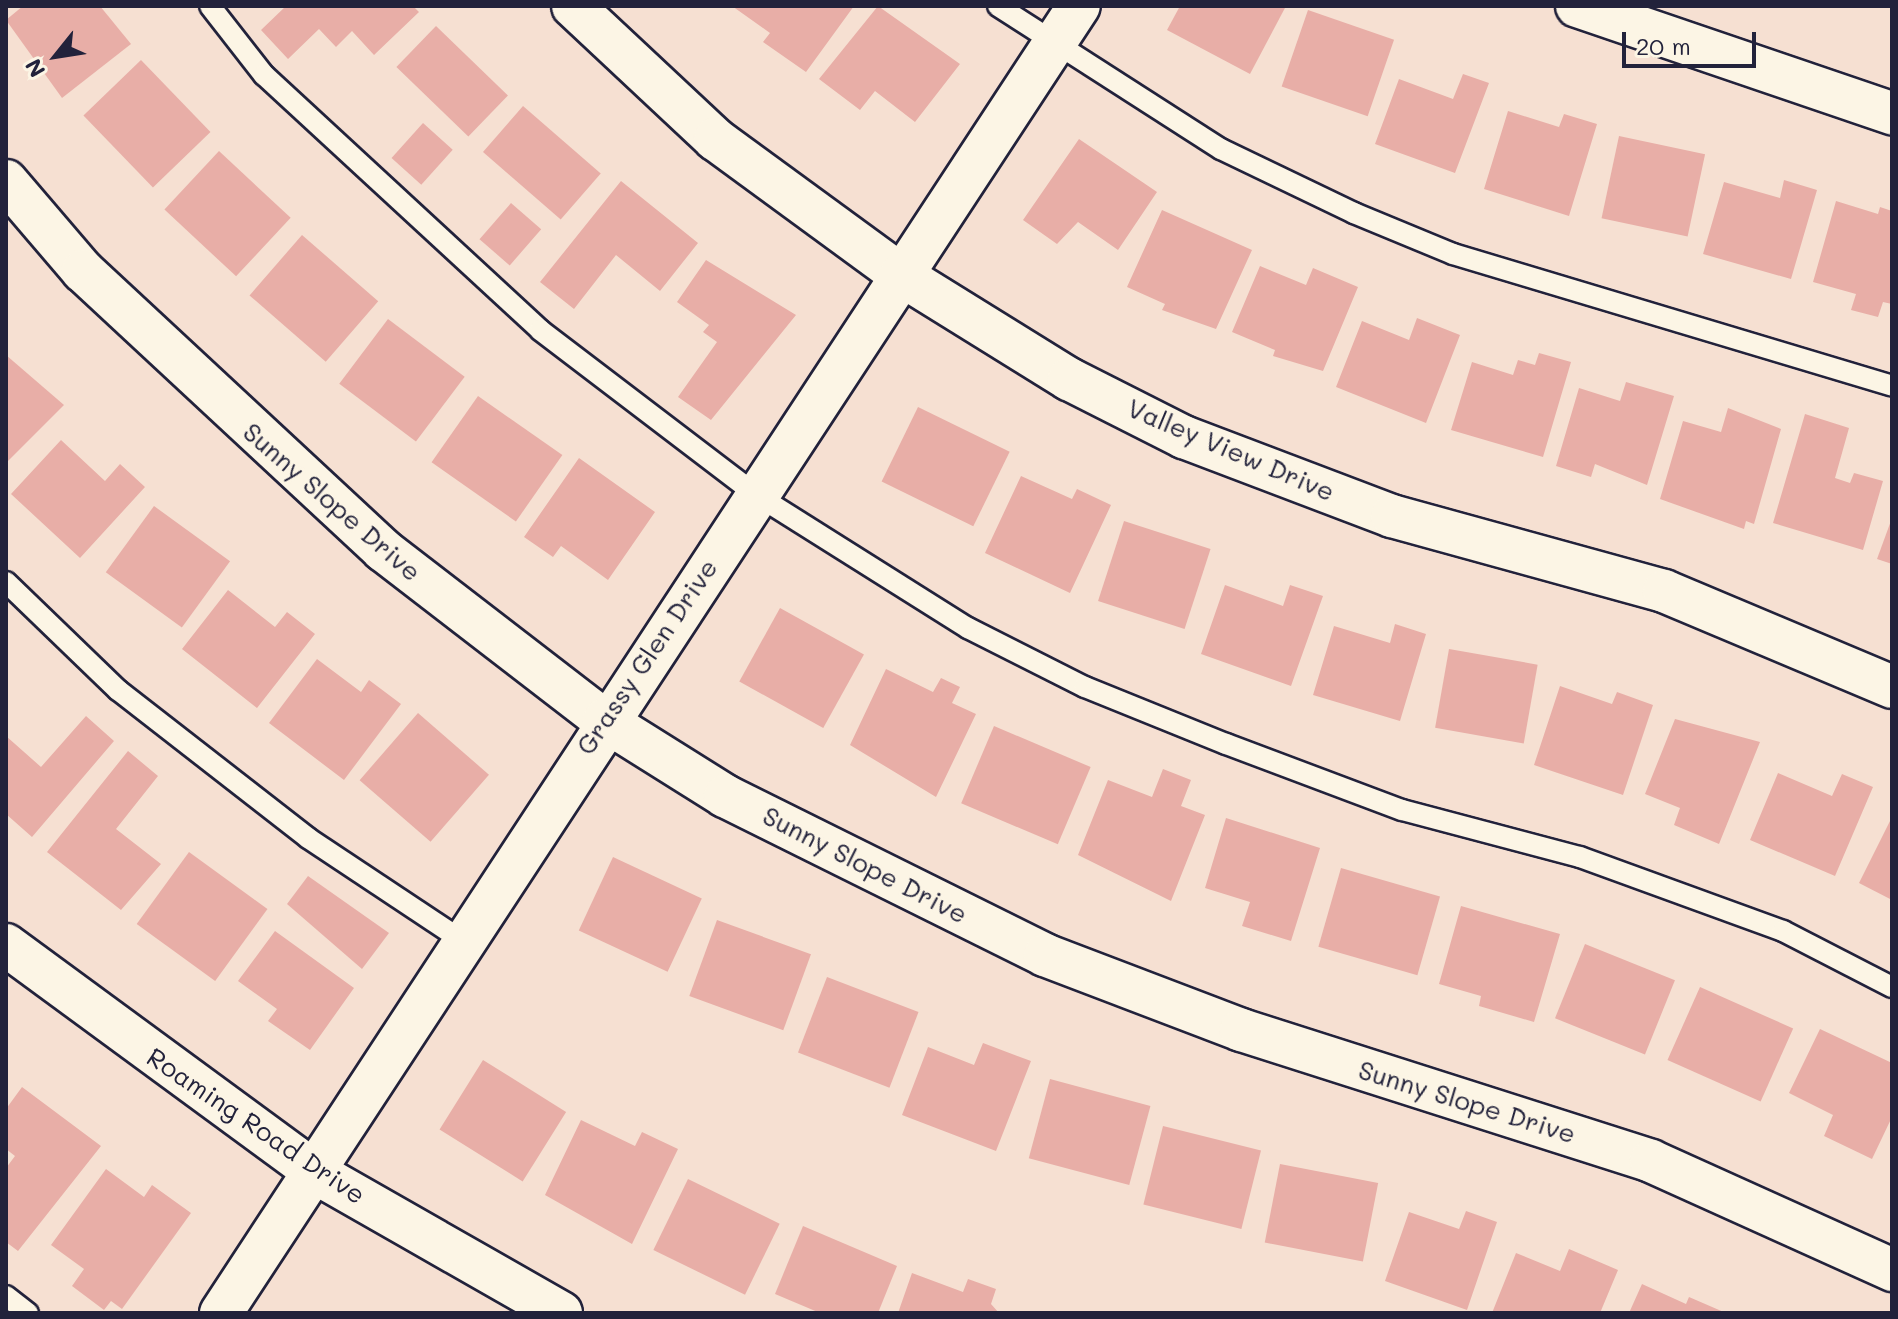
<!DOCTYPE html>
<style>
body{margin:0}
#map{position:relative;width:1898px;height:1319px;overflow:hidden;background:#f6e0d2;font-family:Mali,sans-serif}
div>[style]{position:absolute}
.building>*{inset:0;background:#e8aea7;transform-origin:0 0}
.roads{filter:drop-shadow(2px 0 #22223b) drop-shadow(-2px 0 #22223b) drop-shadow(0 2px #22223b) drop-shadow(0 -2px #22223b)}
.lane>*{height:20px;margin:-10px;padding:0 10px;transform-origin:10px;border-radius:10px;background:#fcf5e5}
.street>*{height:42px;margin:-21px;padding:0 21px;transform-origin:21px;border-radius:21px;background:#fcf5e5}
span{translate:-50% -50%;white-space:nowrap;text-align:center;line-height:1.15;-webkit-text-stroke:6px #fcf5e5;paint-order:stroke}
.street-label{font-size:26px;color:#22223b}
.frame{position:absolute;inset:0;border:8px solid #22223b;pointer-events:none}
.north{position:absolute;left:16px;top:16px;width:80px;height:80px;-webkit-text-stroke:6px #fcf5e5;paint-order:stroke;rotate:240deg;font-size:22px;font-weight:700;line-height:32px;text-align:center;color:#22223b}
.north::after{content:'';display:block;margin:auto;width:28px;height:36px;background:#22223b;clip-path:polygon(50% 0,100% 100%,50% 72%,0 100%)}
.scale{position:absolute;left:1622px;top:32px;width:134px;height:36px;box-sizing:border-box;border:4px solid #22223b;border-top:0;padding-left:10px;font-size:24px;line-height:28px;white-space:nowrap;color:#22223b;-webkit-text-stroke:6px #fcf5e5;paint-order:stroke}
</style>
<div id="map">
<div class="building">
<i style="clip-path:polygon(23px 6px,100px 6px,131px 44px,62px 98px,6px 20px)"></i>
<i style="clip-path:polygon(286px 6px,413px 6px,419px 12px,374px 55px,352px 31px,336px 47px,319px 29px,288px 59px,261px 30px)"></i>
<i style="clip-path:polygon(732px 6px,854px 6px,806px 72px,763px 42px,770px 33px)"></i>
<i style="clip-path:polygon(878px 6px,960px 64px,915px 122px,875px 91px,860px 110px,819px 79px)"></i>
<i style="clip-path:polygon(1180px 6px,1286px 6px,1250px 74px,1167px 30px)"></i>
<i style="left:1308px;top:10px;width:91px;height:81px;rotate:19deg"></i>
<i style="left:436px;top:26px;width:100px;height:57px;rotate:44deg"></i>
<i style="left:141px;top:60px;width:100px;height:80px;rotate:46deg"></i>
<i style="clip-path:polygon(1463px 74px,1489px 83px,1455px 173px,1375px 144px,1399px 79px,1453px 99px)"></i>
<i style="left:523px;top:106px;width:103px;height:61px;rotate:41deg"></i>
<i style="clip-path:polygon(1508px 111px,1559px 127px,1564px 114px,1597px 124px,1569px 216px,1484px 189px)"></i>
<i style="left:423px;top:123px;width:40px;height:47px;rotate:42deg"></i>
<i style="left:1619px;top:136px;width:88px;height:84px;rotate:12deg"></i>
<i style="clip-path:polygon(1079px 139px,1157px 192px,1118px 250px,1078px 222px,1057px 244px,1023px 220px)"></i>
<i style="left:219px;top:151px;width:98px;height:80px;rotate:43deg"></i>
<i style="clip-path:polygon(1784px 180px,1817px 190px,1791px 279px,1703px 254px,1724px 182px,1780px 198px)"></i>
<i style="clip-path:polygon(621px 181px,698px 243px,660px 291px,616px 255px,574px 309px,540px 282px)"></i>
<i style="clip-path:polygon(1836px 201px,1878px 214px,1880px 207px,1892px 211px,1892px 304px,1883px 302px,1878px 317px,1851px 310px,1856px 294px,1813px 282px)"></i>
<i style="left:511px;top:203px;width:40px;height:48px;rotate:41deg"></i>
<i style="clip-path:polygon(1162px 210px,1252px 250px,1216px 329px,1162px 310px,1165px 304px,1127px 287px)"></i>
<i style="left:302px;top:235px;width:101px;height:80px;rotate:41deg"></i>
<i style="clip-path:polygon(706px 260px,796px 315px,711px 420px,678px 397px,717px 342px,703px 332px,709px 325px,677px 302px)"></i>
<i style="clip-path:polygon(1260px 266px,1306px 285px,1313px 268px,1358px 287px,1323px 371px,1273px 356px,1275px 350px,1232px 332px)"></i>
<i style="clip-path:polygon(1417px 318px,1460px 335px,1426px 423px,1336px 387px,1362px 321px,1409px 340px)"></i>
<i style="left:388px;top:319px;width:96px;height:81px;rotate:37deg"></i>
<i style="clip-path:polygon(1539px 353px,1571px 362px,1543px 457px,1451px 430px,1472px 362px,1513px 375px,1518px 360px,1535px 365px)"></i>
<i style="clip-path:polygon(6px 355px,64px 405px,6px 463px)"></i>
<i style="clip-path:polygon(1626px 382px,1674px 396px,1647px 485px,1595px 464px,1591px 477px,1556px 466px,1579px 388px,1620px 401px)"></i>
<i style="left:478px;top:396px;width:103px;height:81px;rotate:35deg"></i>
<i style="left:918px;top:407px;width:102px;height:83px;rotate:26deg"></i>
<i style="clip-path:polygon(1728px 408px,1781px 429px,1754px 524px,1746px 521px,1744px 529px,1660px 499px,1683px 421px,1721px 432px)"></i>
<i style="clip-path:polygon(1805px 414px,1849px 428px,1835px 478px,1850px 483px,1854px 473px,1883px 481px,1863px 550px,1773px 523px)"></i>
<i style="clip-path:polygon(61px 440px,105px 481px,120px 464px,145px 487px,80px 558px,11px 494px)"></i>
<i style="clip-path:polygon(579px 458px,655px 512px,608px 580px,561px 546px,553px 557px,524px 537px)"></i>
<i style="clip-path:polygon(1021px 476px,1072px 499px,1077px 489px,1111px 505px,1070px 593px,985px 553px)"></i>
<i style="left:154px;top:506px;width:94px;height:82px;rotate:36deg"></i>
<i style="clip-path:polygon(1892px 518px,1892px 564px,1877px 559px)"></i>
<i style="left:1124px;top:521px;width:91px;height:84px;rotate:18deg"></i>
<i style="clip-path:polygon(1225px 585px,1283px 606px,1290px 585px,1323px 596px,1291px 686px,1201px 654px)"></i>
<i style="clip-path:polygon(228px 590px,275px 627px,287px 612px,315px 634px,257px 708px,182px 649px)"></i>
<i style="left:780px;top:608px;width:96px;height:84px;rotate:29deg"></i>
<i style="clip-path:polygon(1395px 624px,1426px 634px,1400px 721px,1313px 695px,1334px 626px,1390px 643px)"></i>
<i style="left:1449px;top:649px;width:90px;height:80px;rotate:10deg"></i>
<i style="clip-path:polygon(317px 659px,361px 692px,369px 680px,401px 704px,344px 780px,269px 723px)"></i>
<i style="clip-path:polygon(886px 669px,933px 692px,941px 678px,960px 687px,952px 703px,976px 714px,936px 797px,850px 745px)"></i>
<i style="clip-path:polygon(1560px 686px,1612px 704px,1617px 692px,1653px 705px,1623px 795px,1534px 765px)"></i>
<i style="left:418px;top:713px;width:94px;height:89px;rotate:41deg"></i>
<i style="clip-path:polygon(86px 716px,114px 741px,32px 837px,6px 814px,6px 736px,41px 767px)"></i>
<i style="clip-path:polygon(1675px 719px,1760px 742px,1719px 844px,1674px 825px,1680px 808px,1645px 794px)"></i>
<i style="left:994px;top:726px;width:105px;height:84px;rotate:23deg"></i>
<i style="clip-path:polygon(128px 751px,158px 776px,116px 829px,161px 864px,121px 910px,47px 852px)"></i>
<i style="clip-path:polygon(1163px 769px,1191px 780px,1181px 806px,1205px 815px,1171px 901px,1078px 855px,1108px 780px,1152px 797px)"></i>
<i style="clip-path:polygon(1778px 773px,1832px 796px,1842px 774px,1873px 787px,1835px 876px,1750px 840px)"></i>
<i style="clip-path:polygon(1892px 817px,1892px 900px,1859px 883px)"></i>
<i style="clip-path:polygon(1226px 818px,1320px 848px,1291px 941px,1242px 926px,1250px 902px,1205px 888px)"></i>
<i style="left:189px;top:852px;width:97px;height:89px;rotate:36deg"></i>
<i style="left:613px;top:857px;width:98px;height:81px;rotate:25deg"></i>
<i style="left:1341px;top:868px;width:103px;height:82px;rotate:16deg"></i>
<i style="clip-path:polygon(308px 876px,389px 933px,362px 969px,287px 904px)"></i>
<i style="clip-path:polygon(1461px 906px,1560px 934px,1534px 1022px,1479px 1006px,1481px 996px,1439px 984px)"></i>
<i style="left:717px;top:920px;width:100px;height:81px;rotate:20deg"></i>
<i style="clip-path:polygon(275px 931px,354px 988px,310px 1050px,268px 1021px,277px 1009px,238px 981px)"></i>
<i style="left:1585px;top:944px;width:97px;height:80px;rotate:22deg"></i>
<i style="left:827px;top:977px;width:98px;height:81px;rotate:21deg"></i>
<i style="left:1700px;top:987px;width:102px;height:80px;rotate:24deg"></i>
<i style="clip-path:polygon(1820px 1029px,1892px 1063px,1892px 1117px,1872px 1159px,1824px 1136px,1833px 1115px,1789px 1093px)"></i>
<i style="clip-path:polygon(983px 1043px,1031px 1061px,996px 1151px,902px 1115px,928px 1047px,974px 1065px)"></i>
<i style="left:483px;top:1060px;width:98px;height:82px;rotate:32deg"></i>
<i style="left:1050px;top:1079px;width:104px;height:82px;rotate:15deg"></i>
<i style="clip-path:polygon(22px 1087px,101px 1146px,18px 1251px,6px 1242px,6px 1168px,15px 1156px,6px 1149px,6px 1109px)"></i>
<i style="clip-path:polygon(581px 1120px,635px 1146px,642px 1132px,678px 1149px,632px 1244px,545px 1195px)"></i>
<i style="left:1163px;top:1126px;width:101px;height:81px;rotate:14deg"></i>
<i style="left:1280px;top:1164px;width:100px;height:80px;rotate:11deg"></i>
<i style="clip-path:polygon(106px 1169px,144px 1197px,152px 1185px,191px 1213px,122px 1309px,111px 1301px,104px 1310px,72px 1286px,84px 1269px,51px 1245px)"></i>
<i style="left:688px;top:1179px;width:102px;height:79px;rotate:26deg"></i>
<i style="clip-path:polygon(1466px 1211px,1497px 1222px,1467px 1310px,1385px 1281px,1409px 1212px,1459px 1229px)"></i>
<i style="clip-path:polygon(803px 1226px,897px 1266px,878px 1313px,820px 1313px,775px 1294px)"></i>
<i style="clip-path:polygon(1569px 1249px,1618px 1270px,1600px 1313px,1492px 1313px,1516px 1253px,1560px 1271px)"></i>
<i style="clip-path:polygon(912px 1273px,963px 1292px,968px 1279px,996px 1289px,991px 1304px,999px 1313px,898px 1313px)"></i>
<i style="clip-path:polygon(1642px 1284px,1686px 1304px,1689px 1297px,1726px 1313px,1629px 1313px)"></i>
</div>
<div class="roads">
<div class="lane">
<i style="left:210px;top:6px;width:88px;rotate:52deg"></i>
<i style="left:264px;top:75px;width:376px;rotate:42.7deg"></i>
<i style="left:540px;top:330px;width:270px;rotate:37.3deg"></i>
<i style="left:755px;top:494px;width:252px;rotate:32.2deg"></i>
<i style="left:968px;top:628px;width:131px;rotate:26.8deg"></i>
<i style="left:1085px;top:687px;width:152px;rotate:22deg"></i>
<i style="left:1226px;top:744px;width:188px;rotate:20.6deg"></i>
<i style="left:1402px;top:810px;width:184px;rotate:14.8deg"></i>
<i style="left:1580px;top:857px;width:216px;rotate:20deg"></i>
<i style="left:1783px;top:931px;width:123px;rotate:27.2deg"></i>
<i style="left:998px;top:6px;width:265px;rotate:32.7deg"></i>
<i style="left:1221px;top:149px;width:148px;rotate:25.7deg"></i>
<i style="left:1354px;top:213px;width:107px;rotate:22.5deg"></i>
<i style="left:1453px;top:254px;width:458px;rotate:16.7deg"></i>
<i style="left:6px;top:582px;width:156px;rotate:44deg"></i>
<i style="left:118px;top:690px;width:241px;rotate:37.9deg"></i>
<i style="left:308px;top:838px;width:186px;rotate:33.6deg"></i>
<i style="left:6px;top:1296px;width:28px;rotate:38deg"></i>
</div>
<div class="street">
<i style="left:573px;top:6px;width:195px;rotate:43.1deg"></i>
<i style="left:715px;top:139px;width:230px;rotate:36.2deg"></i>
<i style="left:901px;top:275px;width:198px;rotate:31.8deg"></i>
<i style="left:1069px;top:379px;width:129px;rotate:26.8deg"></i>
<i style="left:1184px;top:437px;width:222px;rotate:20.8deg"></i>
<i style="left:1392px;top:516px;width:282px;rotate:15.4deg"></i>
<i style="left:1664px;top:591px;width:247px;rotate:22.8deg"></i>
<i style="left:1577px;top:6px;width:333px;rotate:18.8deg"></i>
<i style="left:6px;top:181px;width:118px;rotate:49.5deg"></i>
<i style="left:83px;top:271px;width:410px;rotate:42.9deg"></i>
<i style="left:383px;top:550px;width:279px;rotate:37.6deg"></i>
<i style="left:604px;top:720px;width:143px;rotate:32.1deg"></i>
<i style="left:725px;top:796px;width:357px;rotate:26.4deg"></i>
<i style="left:1045px;top:955px;width:210px;rotate:20.9deg"></i>
<i style="left:1241px;top:1030px;width:430px;rotate:17.7deg"></i>
<i style="left:1651px;top:1161px;width:265px;rotate:24.3deg"></i>
<i style="left:6px;top:945px;width:385px;rotate:36.3deg"></i>
<i style="left:316px;top:1173px;width:282px;rotate:29.7deg"></i>
<i style="left:221px;top:1313px;width:1563px;rotate:-56.72deg"></i>
</div>
</div>
<div class="street-label">
<span style="left:1231px;top:450px;rotate:23deg">Valley View Drive</span>
<span style="left:332px;top:502px;rotate:41deg">Sunny Slope Drive</span>
<span style="left:647px;top:657px;rotate:-56deg">Grassy Glen Drive</span>
<span style="left:865px;top:865px;rotate:27deg">Sunny Slope Drive</span>
<span style="left:1467px;top:1102px;rotate:17deg">Sunny Slope Drive</span>
<span style="left:256px;top:1126px;rotate:34deg">Roaming Road Drive</span>
</div>
<div class="frame"></div>
<div class="north">N</div>
<div class="scale">20 m</div>
</div>
